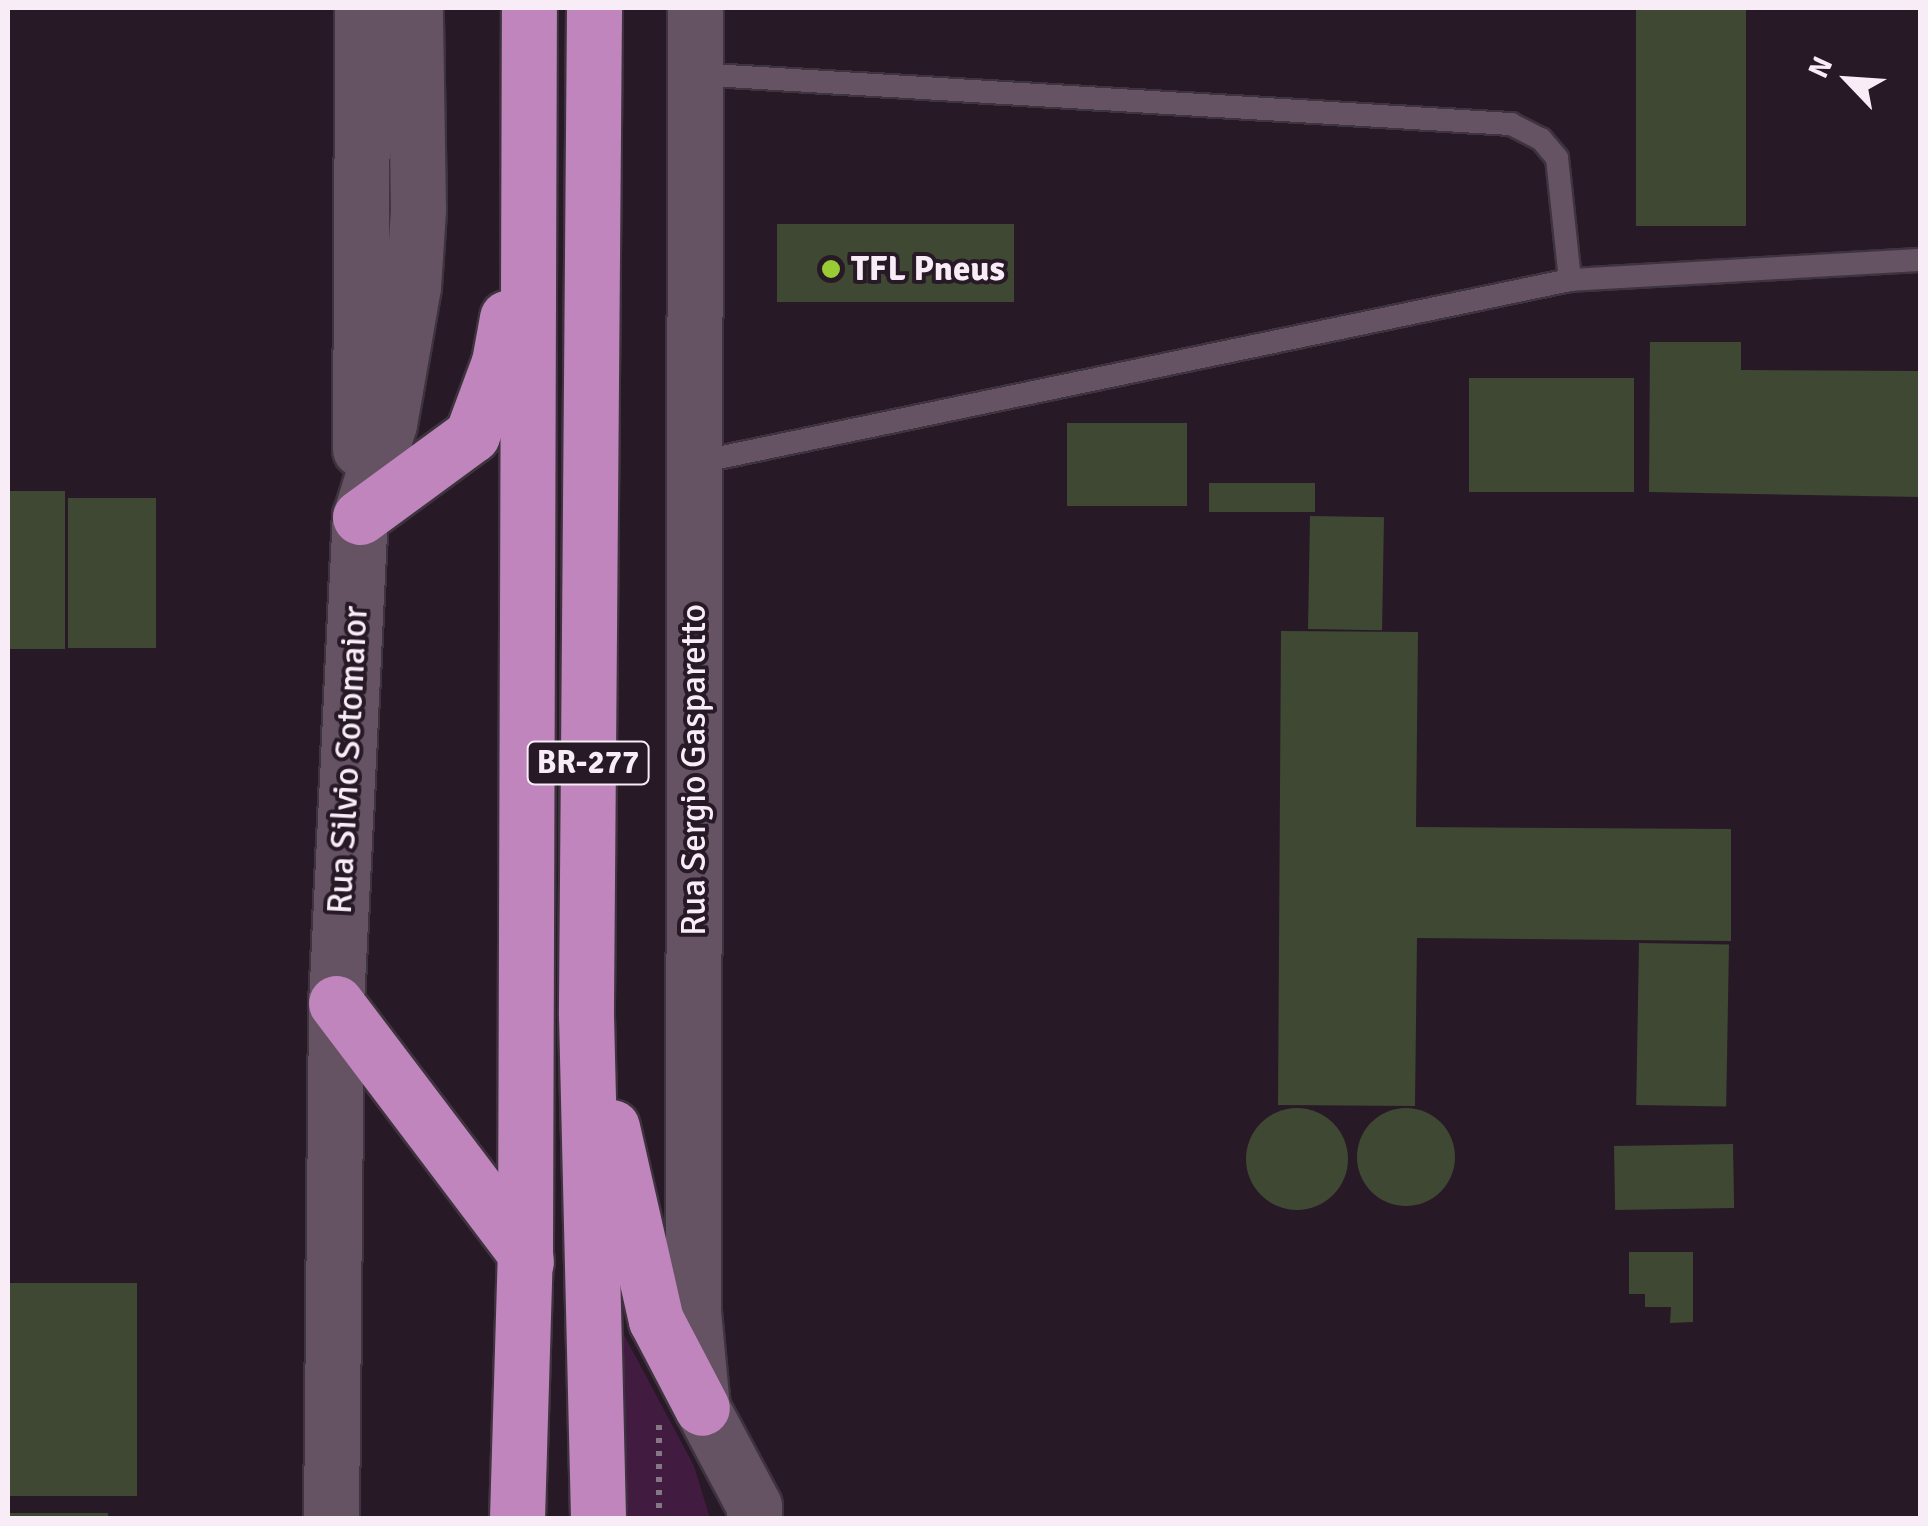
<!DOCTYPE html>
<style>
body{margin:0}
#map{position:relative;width:1928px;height:1526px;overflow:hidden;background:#281927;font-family:Signika,sans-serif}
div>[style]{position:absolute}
.green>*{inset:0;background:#421b41}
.building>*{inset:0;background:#3f4833;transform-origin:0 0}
.round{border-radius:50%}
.path>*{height:6px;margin-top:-3px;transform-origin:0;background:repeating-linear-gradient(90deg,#857884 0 5px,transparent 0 13px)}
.roads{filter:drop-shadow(2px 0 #3e333e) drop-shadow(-2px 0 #3e333e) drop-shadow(0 2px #3e333e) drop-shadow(0 -2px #3e333e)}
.service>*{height:22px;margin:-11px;padding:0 11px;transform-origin:11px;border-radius:11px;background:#655364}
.tertiary>*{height:55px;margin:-27.5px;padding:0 27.5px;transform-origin:27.5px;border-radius:27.5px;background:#655364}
.motorway>*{height:55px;margin:-27.5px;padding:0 27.5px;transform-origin:27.5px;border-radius:27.5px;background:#c185be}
.dots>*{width:28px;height:28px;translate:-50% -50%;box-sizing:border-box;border:5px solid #281927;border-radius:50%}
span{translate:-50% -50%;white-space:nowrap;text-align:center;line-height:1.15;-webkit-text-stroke:8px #281927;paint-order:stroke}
.shield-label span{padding:2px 8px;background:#281927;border:2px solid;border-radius:8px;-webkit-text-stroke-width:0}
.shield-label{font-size:32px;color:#f8edf7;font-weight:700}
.poi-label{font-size:35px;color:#f8edf7;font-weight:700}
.left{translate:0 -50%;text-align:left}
.street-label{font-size:35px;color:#f8edf7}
.frame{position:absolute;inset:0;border:10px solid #f8edf7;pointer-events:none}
.north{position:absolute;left:1798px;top:30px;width:100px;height:100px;-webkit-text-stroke:8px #281927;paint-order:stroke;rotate:295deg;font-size:28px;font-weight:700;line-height:40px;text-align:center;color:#f8edf7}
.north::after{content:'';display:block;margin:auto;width:35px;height:45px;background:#f8edf7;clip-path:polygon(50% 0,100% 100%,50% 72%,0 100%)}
</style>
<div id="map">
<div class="green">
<i style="clip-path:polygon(624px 1335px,694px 1466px,710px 1518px,622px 1518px)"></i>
</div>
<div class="building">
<i style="left:1636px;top:8px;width:110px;height:218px"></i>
<i style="left:777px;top:224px;width:237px;height:78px"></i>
<i style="clip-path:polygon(1650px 342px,1741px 342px,1741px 370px,1920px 371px,1920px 497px,1649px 492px)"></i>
<i style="left:1469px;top:378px;width:165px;height:114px"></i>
<i style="left:1067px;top:423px;width:120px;height:83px"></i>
<i style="left:1209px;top:483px;width:106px;height:29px"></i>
<i style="left:8px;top:491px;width:57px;height:158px"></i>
<i style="left:68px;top:498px;width:88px;height:150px"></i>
<i style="left:1310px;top:516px;width:74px;height:113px;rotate:1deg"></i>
<i style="clip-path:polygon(1281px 631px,1418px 632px,1416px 827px,1731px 829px,1731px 941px,1417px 938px,1415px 1106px,1278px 1105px)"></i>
<i style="left:1639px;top:943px;width:90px;height:162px;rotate:1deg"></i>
<i class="round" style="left:1357px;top:1108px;width:98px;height:98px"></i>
<i class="round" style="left:1246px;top:1108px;width:102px;height:102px"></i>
<i style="left:1733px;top:1144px;width:64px;height:119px;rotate:89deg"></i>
<i style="clip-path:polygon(1629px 1252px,1693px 1252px,1693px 1322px,1670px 1323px,1671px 1307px,1645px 1307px,1645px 1294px,1629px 1294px)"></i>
<i style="left:8px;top:1283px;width:129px;height:213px"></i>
<i style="left:8px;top:1513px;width:100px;height:5px"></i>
</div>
<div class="path">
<i style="left:659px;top:1425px;width:93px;rotate:90deg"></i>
</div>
<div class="roads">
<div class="service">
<i style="left:695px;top:74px;width:818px;rotate:3.51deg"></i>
<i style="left:1511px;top:124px;width:34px;rotate:27deg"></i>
<i style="left:1541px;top:139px;width:25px;rotate:50deg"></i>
<i style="left:1557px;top:158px;width:123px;rotate:83.9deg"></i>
<i style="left:694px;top:463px;width:895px;rotate:-11.8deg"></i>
<i style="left:1570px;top:280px;width:351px;rotate:-3.3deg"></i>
</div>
<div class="tertiary">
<i style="left:695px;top:8px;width:1303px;rotate:90.09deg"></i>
<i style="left:693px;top:1311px;width:97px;rotate:84.7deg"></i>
<i style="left:702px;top:1408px;width:111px;rotate:62deg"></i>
<i style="left:754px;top:1506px;width:12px;rotate:90deg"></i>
<i style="left:360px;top:449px;width:441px;rotate:-89.7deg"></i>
<i style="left:331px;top:1518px;width:515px;rotate:-89.44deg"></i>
<i style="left:336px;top:1003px;width:487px;rotate:-87.2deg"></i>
<i style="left:360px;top:517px;width:97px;rotate:-72.7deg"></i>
<i style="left:389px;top:424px;width:139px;rotate:-80.1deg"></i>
<i style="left:413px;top:287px;width:78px;rotate:-86.3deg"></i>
<i style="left:418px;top:209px;width:201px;rotate:-90.9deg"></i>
</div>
<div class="motorway">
<i style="left:594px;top:8px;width:1007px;rotate:90.46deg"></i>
<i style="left:586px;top:1015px;width:503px;rotate:88.63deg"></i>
<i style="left:360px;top:517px;width:139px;rotate:-36.2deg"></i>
<i style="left:472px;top:435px;width:78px;rotate:-69.7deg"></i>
<i style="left:499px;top:362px;width:45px;rotate:-79.7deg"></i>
<i style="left:336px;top:1003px;width:313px;rotate:52.9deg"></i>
<i style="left:525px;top:1253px;width:9px;rotate:84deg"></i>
<i style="left:612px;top:1127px;width:198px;rotate:77.2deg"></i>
<i style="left:656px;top:1320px;width:99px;rotate:62.4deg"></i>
<i style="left:517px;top:1518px;width:265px;rotate:-88.3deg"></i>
<i style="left:525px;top:1253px;width:1245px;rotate:-89.82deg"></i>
</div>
</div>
<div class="dots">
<i style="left:831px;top:269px;background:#99cb35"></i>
</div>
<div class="shield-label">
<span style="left:588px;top:763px">BR-277</span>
</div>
<div class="poi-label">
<span class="left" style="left:851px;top:269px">TFL Pneus</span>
</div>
<div class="street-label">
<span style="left:348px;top:760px;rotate:-87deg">Rua Silvio Sotomaior</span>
<span style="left:694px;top:770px;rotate:-90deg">Rua Sergio Gasparetto</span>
</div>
<div class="frame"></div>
<div class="north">N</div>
</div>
